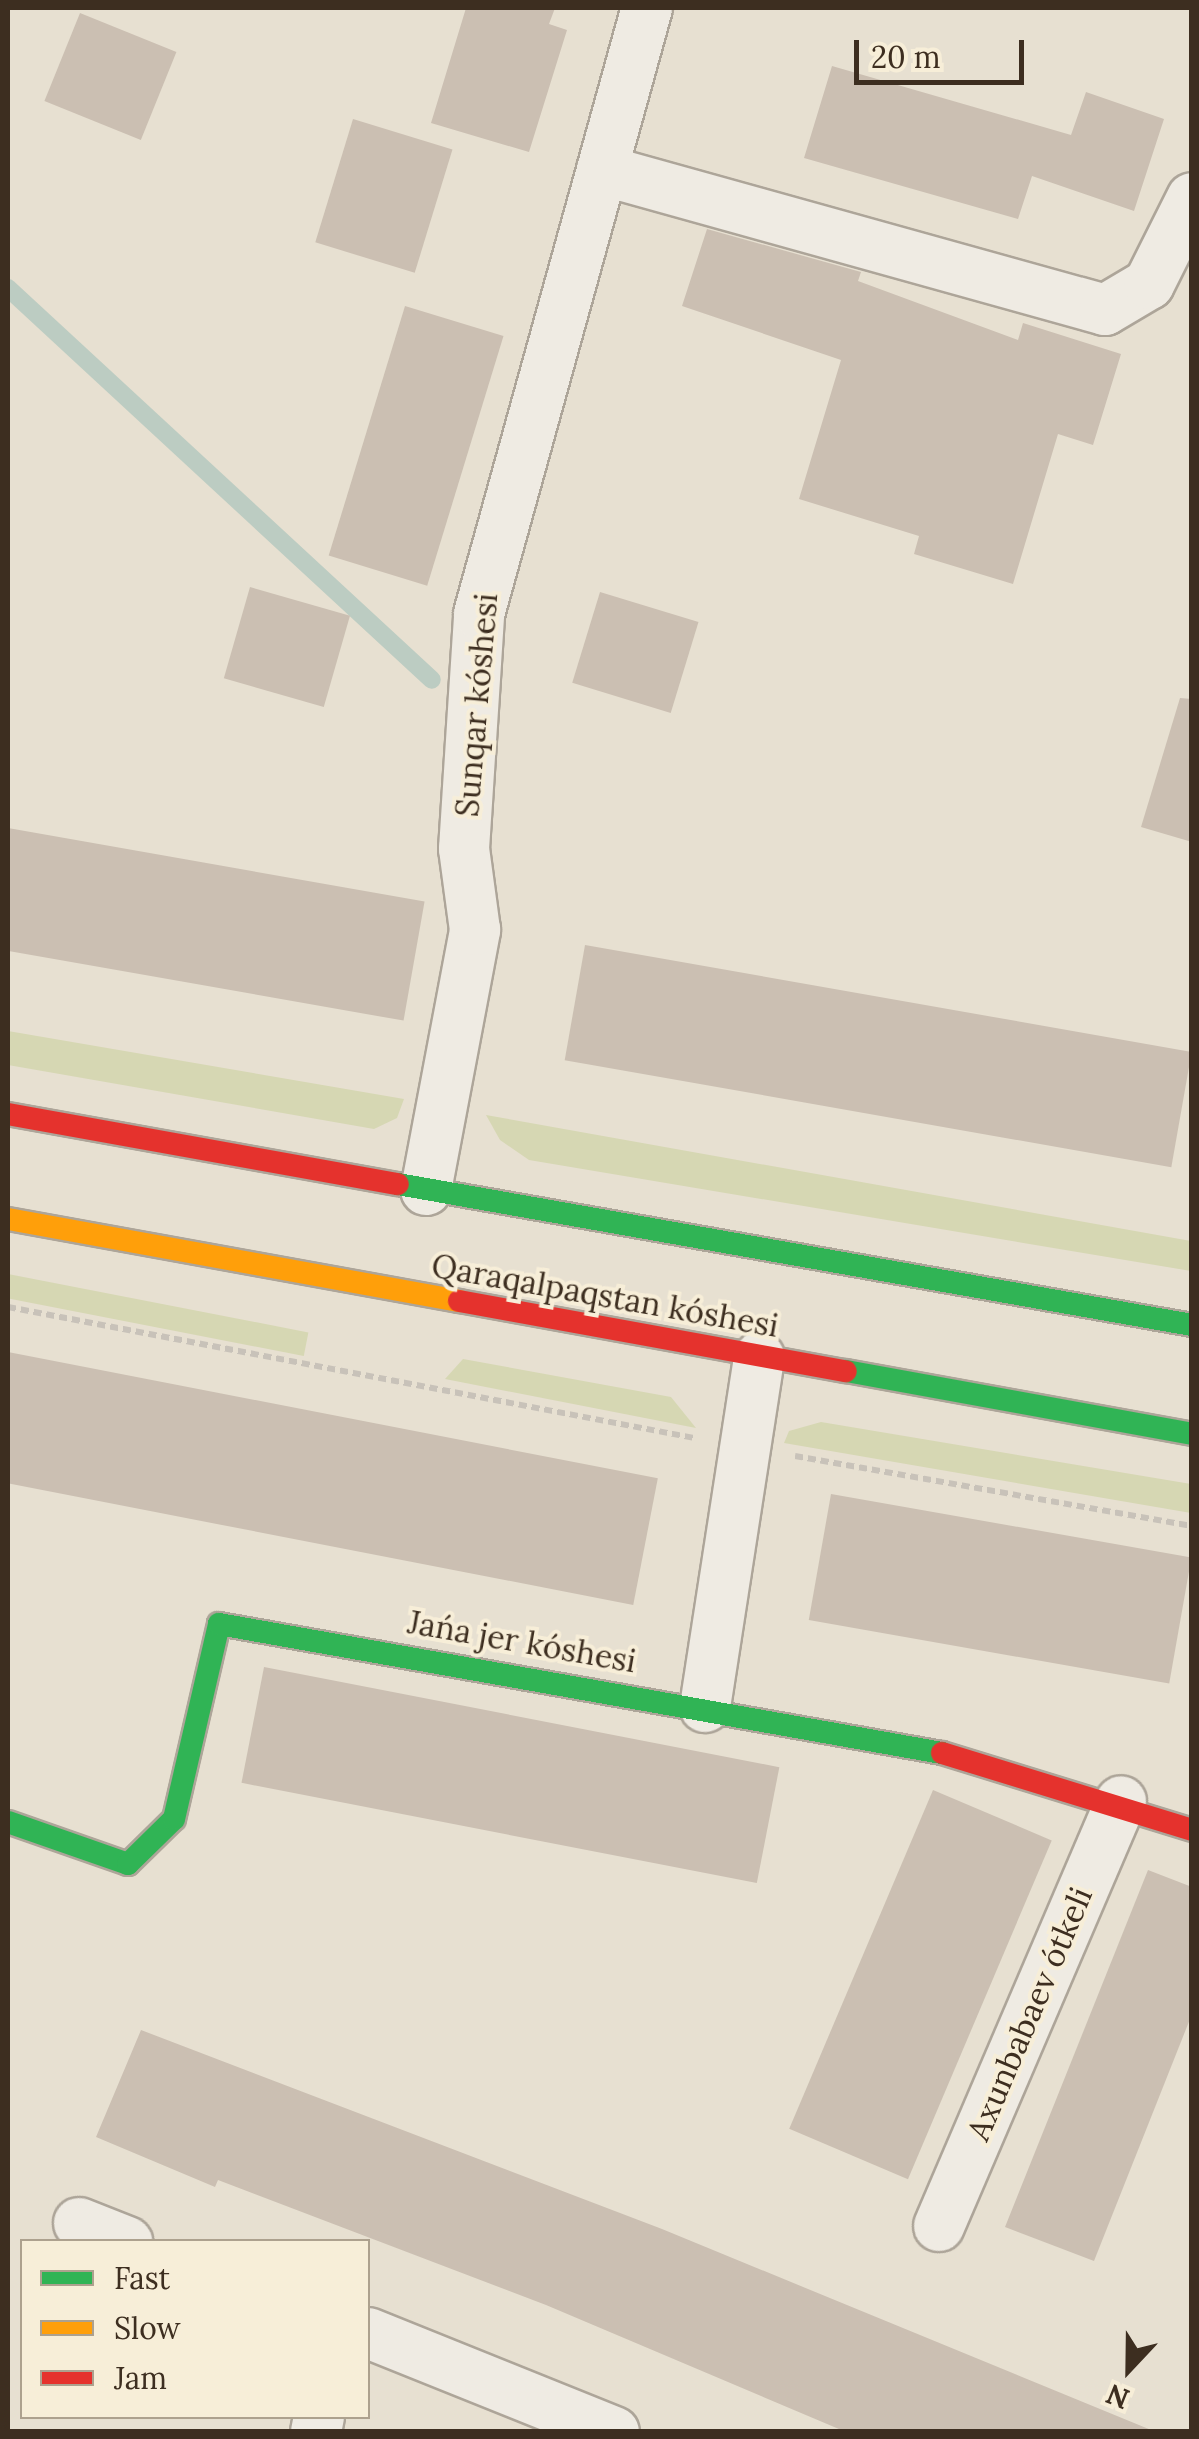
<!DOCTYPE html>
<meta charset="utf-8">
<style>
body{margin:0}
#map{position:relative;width:1199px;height:2439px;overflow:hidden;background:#e7e0d1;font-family:Lora,serif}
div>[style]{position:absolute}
.green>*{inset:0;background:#d6d7b3;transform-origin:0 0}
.stream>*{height:18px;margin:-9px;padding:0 9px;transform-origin:9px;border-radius:9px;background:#bcccc2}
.building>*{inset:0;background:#cbbfb2;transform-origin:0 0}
.path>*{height:6px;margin-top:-3px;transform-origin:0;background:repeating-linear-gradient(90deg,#c8c2b9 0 8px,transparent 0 13px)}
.roads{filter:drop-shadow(2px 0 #ada599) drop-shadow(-2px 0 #ada599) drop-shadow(0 2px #ada599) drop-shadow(0 -2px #ada599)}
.street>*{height:50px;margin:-25px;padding:0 25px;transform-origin:25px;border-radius:25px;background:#efebe3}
.fast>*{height:22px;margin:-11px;padding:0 11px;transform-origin:11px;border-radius:11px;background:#30b455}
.slow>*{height:22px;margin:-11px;padding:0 11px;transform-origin:11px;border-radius:11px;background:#ff9f0a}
.jam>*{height:22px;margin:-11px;padding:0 11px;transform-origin:11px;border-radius:11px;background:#e5322d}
span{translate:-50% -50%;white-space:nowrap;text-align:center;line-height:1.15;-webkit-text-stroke:8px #f7eed8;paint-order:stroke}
.street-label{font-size:32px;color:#3d2e20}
.frame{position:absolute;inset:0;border:10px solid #3d2e20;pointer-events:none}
.legend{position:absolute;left:20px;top:2239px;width:350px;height:180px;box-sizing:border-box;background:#f7eed8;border:2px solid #ada18e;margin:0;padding:12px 18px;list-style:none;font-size:30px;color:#3d2e20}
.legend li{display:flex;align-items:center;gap:20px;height:50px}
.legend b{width:50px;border:2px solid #ada18e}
.north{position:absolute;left:1079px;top:2319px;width:100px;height:100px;-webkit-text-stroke:8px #f7eed8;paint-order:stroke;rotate:202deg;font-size:28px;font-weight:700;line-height:40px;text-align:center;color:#3d2e20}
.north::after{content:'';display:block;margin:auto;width:35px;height:45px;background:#3d2e20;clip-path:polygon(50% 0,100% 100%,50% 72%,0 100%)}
.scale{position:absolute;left:854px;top:40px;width:170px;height:45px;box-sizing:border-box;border:5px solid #3d2e20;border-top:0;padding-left:12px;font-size:30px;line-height:35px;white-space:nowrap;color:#3d2e20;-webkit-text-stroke:8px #f7eed8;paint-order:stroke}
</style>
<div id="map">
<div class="green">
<i style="clip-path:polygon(8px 1031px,404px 1099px,397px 1118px,374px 1129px,8px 1065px)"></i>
<i style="clip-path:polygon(486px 1115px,1191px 1241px,1191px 1271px,529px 1160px,500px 1140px)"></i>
<i style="left:8px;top:1274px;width:306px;height:24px;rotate:11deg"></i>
<i style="clip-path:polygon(463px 1359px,671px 1397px,696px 1428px,445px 1379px)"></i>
<i style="clip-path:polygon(821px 1422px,1191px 1484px,1191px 1513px,784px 1443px,789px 1431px)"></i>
</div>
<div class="stream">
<i style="left:8px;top:288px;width:577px;rotate:42.75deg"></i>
</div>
<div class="building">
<i style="clip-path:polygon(466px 8px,555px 8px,549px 24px,567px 30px,529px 152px,431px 123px)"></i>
<i style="left:80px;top:13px;width:104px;height:95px;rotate:22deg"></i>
<i style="clip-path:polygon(832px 66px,1071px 135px,1086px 92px,1164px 119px,1134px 211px,1032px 176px,1018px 219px,804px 158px)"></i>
<i style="left:353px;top:119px;width:104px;height:129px;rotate:17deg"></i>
<i style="clip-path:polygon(707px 229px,861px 272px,858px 281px,1018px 340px,1023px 323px,1121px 354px,1093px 445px,1058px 434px,1013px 584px,914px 554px,919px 536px,799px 499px,841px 360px,682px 306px)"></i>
<i style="left:405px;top:306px;width:103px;height:261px;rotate:17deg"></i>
<i style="left:250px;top:587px;width:104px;height:95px;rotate:16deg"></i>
<i style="left:600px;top:592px;width:103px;height:95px;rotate:17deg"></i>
<i style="clip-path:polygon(1180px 698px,1192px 699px,1192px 842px,1141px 827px)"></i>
<i style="left:8px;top:828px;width:423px;height:121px;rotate:10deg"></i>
<i style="left:585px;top:945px;width:616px;height:117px;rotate:10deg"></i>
<i style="left:8px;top:1352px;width:662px;height:129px;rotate:11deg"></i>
<i style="left:831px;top:1494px;width:366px;height:128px;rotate:10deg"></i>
<i style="left:264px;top:1667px;width:525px;height:118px;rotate:11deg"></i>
<i style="left:933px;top:1790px;width:129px;height:368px;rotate:23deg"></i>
<i style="clip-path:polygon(1148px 1870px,1192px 1887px,1192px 2014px,1094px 2261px,1005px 2227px)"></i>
<i style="clip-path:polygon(141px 2030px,662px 2229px,1156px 2432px,846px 2432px,546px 2305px,218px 2180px,215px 2187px,96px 2137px)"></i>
</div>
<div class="path">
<i style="left:8px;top:1307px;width:698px;rotate:10.81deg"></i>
<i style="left:795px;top:1456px;width:403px;rotate:10deg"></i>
</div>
<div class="roads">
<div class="street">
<i style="left:602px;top:170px;width:522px;rotate:15.55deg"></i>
<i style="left:1105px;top:310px;width:51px;rotate:-30.6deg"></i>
<i style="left:1149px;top:284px;width:96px;rotate:-63.4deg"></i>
<i style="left:426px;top:1190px;width:265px;rotate:-79.3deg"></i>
<i style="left:475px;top:930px;width:82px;rotate:-97.7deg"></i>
<i style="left:464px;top:849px;width:235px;rotate:-86.3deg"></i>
<i style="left:479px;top:614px;width:629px;rotate:-74.51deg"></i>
<i style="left:705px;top:1707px;width:354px;rotate:-81.2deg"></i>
<i style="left:79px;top:2223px;width:52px;rotate:21.6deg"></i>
<i style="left:939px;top:2226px;width:462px;rotate:-66.8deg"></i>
<i style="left:368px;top:2333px;width:265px;rotate:21.9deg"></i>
<i style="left:316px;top:2432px;width:16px;rotate:-79deg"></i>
</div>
<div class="fast">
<i style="left:398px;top:1184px;width:806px;rotate:10.07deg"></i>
<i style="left:846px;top:1371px;width:352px;rotate:10.3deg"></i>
<i style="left:8px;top:1822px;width:127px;rotate:19.3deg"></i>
<i style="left:128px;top:1864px;width:64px;rotate:-44.4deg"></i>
<i style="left:174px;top:1819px;width:200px;rotate:-77deg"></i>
<i style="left:219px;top:1624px;width:734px;rotate:10.12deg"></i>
</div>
<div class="slow">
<i style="left:8px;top:1219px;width:458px;rotate:10.3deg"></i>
</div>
<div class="jam">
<i style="left:8px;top:1114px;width:396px;rotate:10.2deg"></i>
<i style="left:459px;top:1301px;width:393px;rotate:10.3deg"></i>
<i style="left:942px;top:1753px;width:262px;rotate:17.1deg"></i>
</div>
</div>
<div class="street-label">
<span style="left:477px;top:705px;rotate:-85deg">Sunqar kóshesi</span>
<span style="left:605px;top:1296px;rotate:10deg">Qaraqalpaqstan kóshesi</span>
<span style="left:522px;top:1642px;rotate:10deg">Jańa jer kóshesi</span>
<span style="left:1030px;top:2014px;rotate:-67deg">Axunbabaev ótkeli</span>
</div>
<div class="frame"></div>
<ul class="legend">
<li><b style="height:12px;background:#30b455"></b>Fast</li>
<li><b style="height:12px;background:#ff9f0a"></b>Slow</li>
<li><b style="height:12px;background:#e5322d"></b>Jam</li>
</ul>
<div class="north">N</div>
<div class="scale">20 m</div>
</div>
